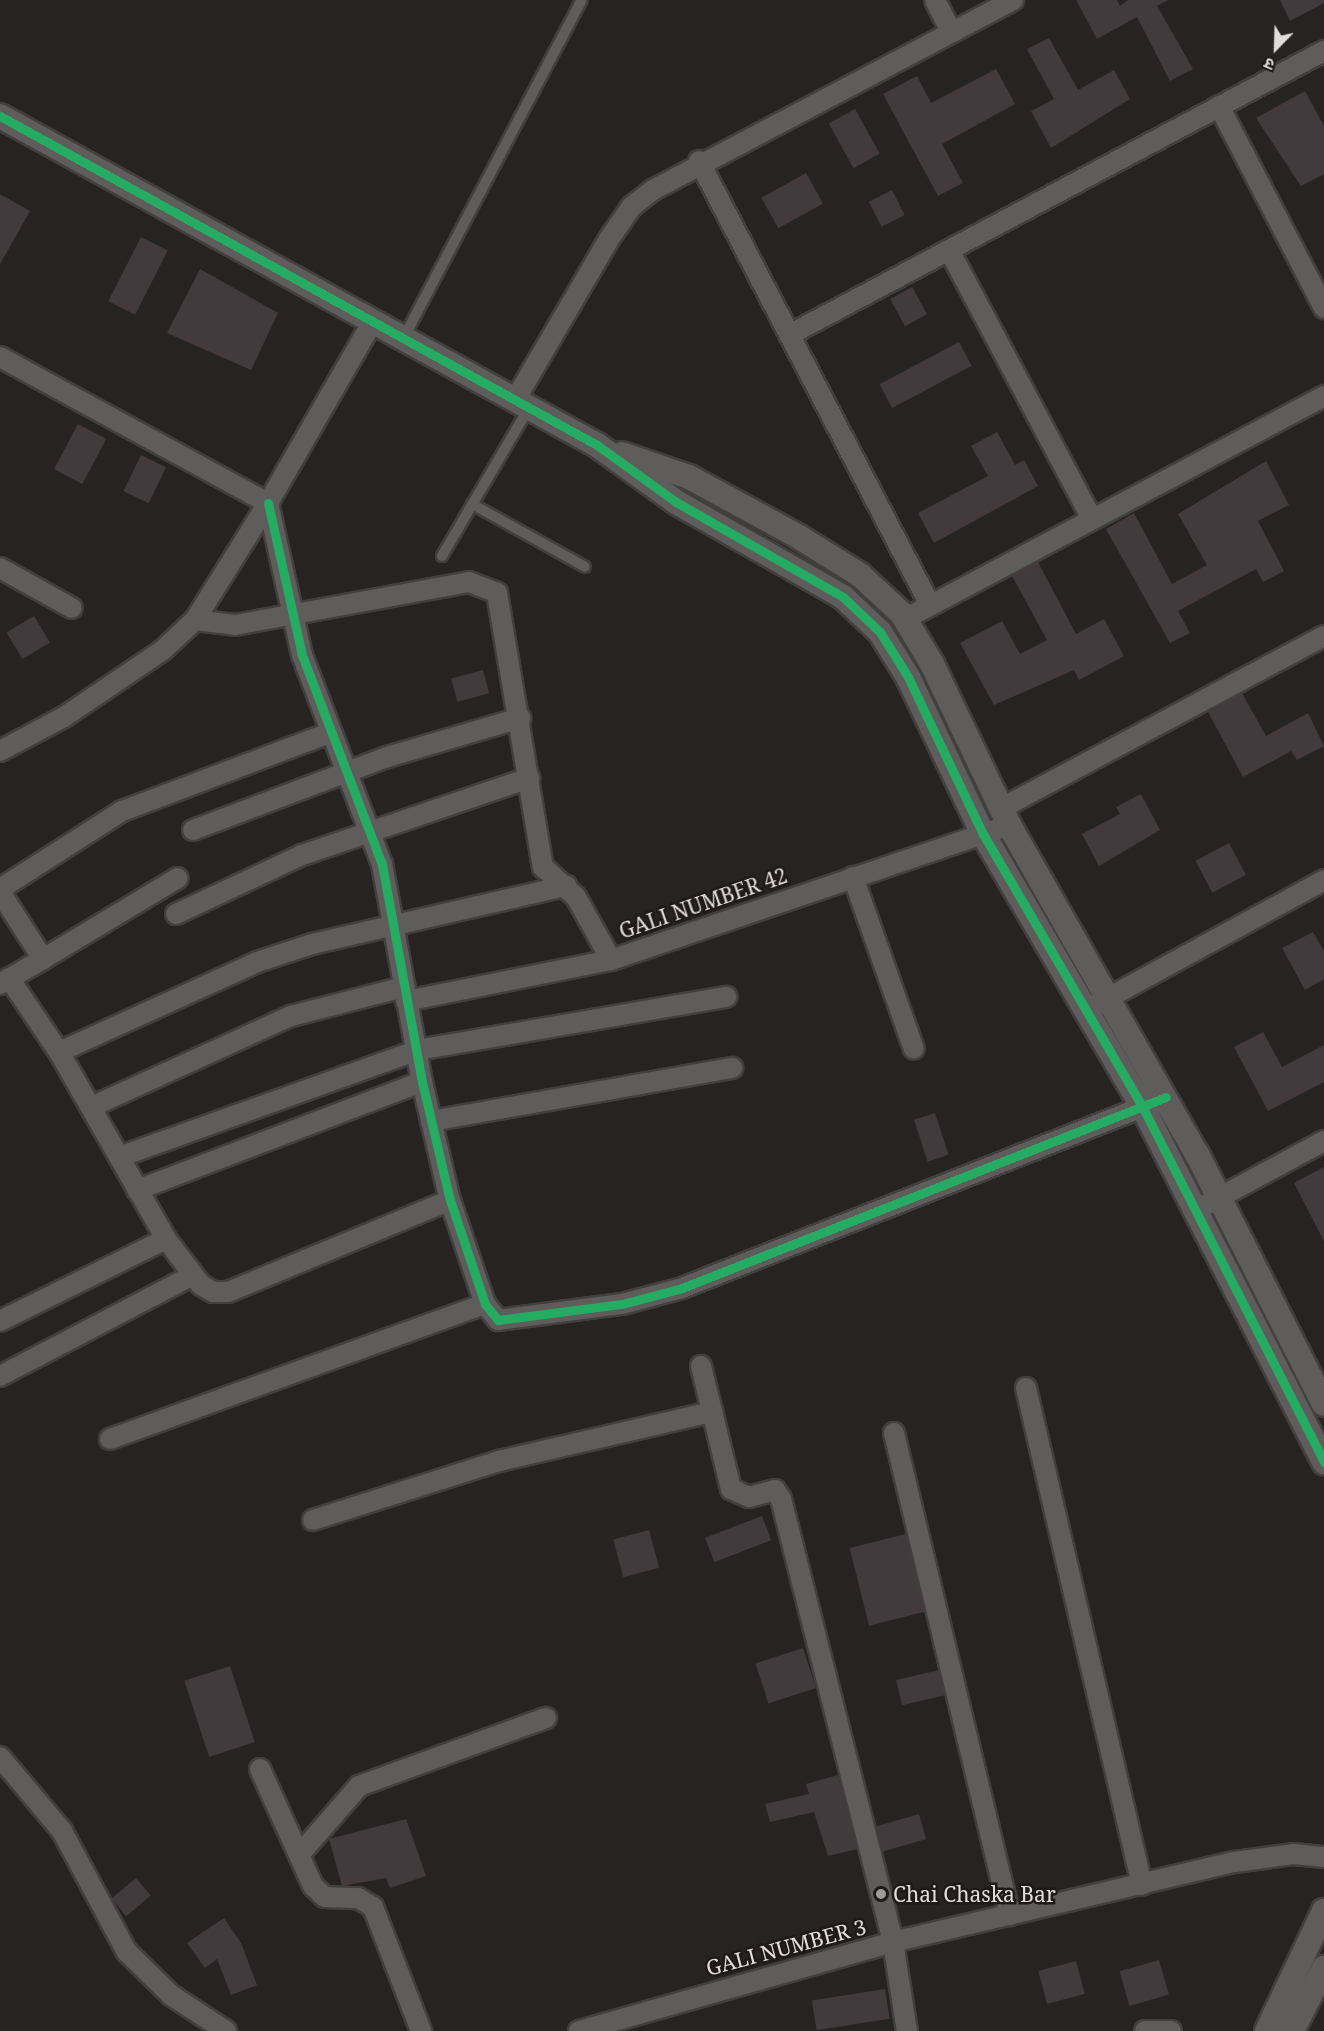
<!DOCTYPE html>
<meta charset="utf-8">
<style>
body{margin:0}
#map{position:relative;width:1324px;height:2031px;overflow:hidden;background:#282323;font-family:"Noto Serif","Noto Sans Devanagari",serif}
div>[style]{position:absolute}
.building>*{inset:0;background:#423a3d;transform-origin:0 0}
.roads{filter:drop-shadow(2px 0 #423f3f) drop-shadow(-2px 0 #423f3f) drop-shadow(0 2px #423f3f) drop-shadow(0 -2px #423f3f)}
.service>*{height:10px;margin:-5px;padding:0 5px;transform-origin:5px;border-radius:5px;background:#5f5c5c}
.minor>*{height:20px;margin:-10px;padding:0 10px;transform-origin:10px;border-radius:10px;background:#5f5c5c}
.tertiary>*{height:24px;margin:-12px;padding:0 12px;transform-origin:12px;border-radius:12px;background:#5f5c5c}
.cycleway>*{height:9px;margin:-4.5px;padding:0 4.5px;transform-origin:4.5px;border-radius:4.5px;background:#26ab63}
.dots>*{width:16px;height:16px;translate:-50% -50%;box-sizing:border-box;border:3px solid #1f1919;border-radius:50%}
span{translate:-50% -50%;white-space:nowrap;text-align:center;line-height:1.15;-webkit-text-stroke:5px #1f1919;paint-order:stroke}
.street-label{font-size:21px;color:#e1dddd}
.poi-label{font-size:21px;color:#e1dddd}
.left{translate:0 -50%;text-align:left}
.north{position:absolute;left:1246px;top:18px;width:60px;height:60px;-webkit-text-stroke:4px #1f1919;paint-order:stroke;rotate:203deg;font-size:16px;font-weight:700;line-height:24px;text-align:center;color:#e1dddd}
.north::after{content:'';display:block;margin:auto;width:21px;height:27px;background:#e1dddd;clip-path:polygon(50% 0,100% 100%,50% 72%,0 100%)}
</style>
<div id="map">
<div class="building">
<i style="clip-path:polygon(1076px 0,1117px 0,1120px 6px,1128px 0,1168px 0,1157px 6px,1193px 69px,1170px 81px,1137px 17px,1097px 39px)"></i>
<i style="clip-path:polygon(1280px 0,1324px 0,1324px 3px,1290px 21px)"></i>
<i style="clip-path:polygon(1049px 38px,1078px 90px,1114px 70px,1130px 99px,1051px 148px,1031px 111px,1054px 99px,1027px 49px)"></i>
<i style="clip-path:polygon(996px 69px,1015px 104px,942px 144px,963px 183px,938px 196px,883px 94px,917px 76px,931px 103px)"></i>
<i style="clip-path:polygon(1305px 91px,1324px 126px,1324px 174px,1301px 186px,1256px 118px)"></i>
<i style="left:855px;top:109px;width:51px;height:30px;rotate:61deg"></i>
<i style="left:806px;top:173px;width:35px;height:51px;rotate:61deg"></i>
<i style="left:892px;top:190px;width:28px;height:26px;rotate:63deg"></i>
<i style="clip-path:polygon(0 194px,30px 211px,0 264px)"></i>
<i style="left:141px;top:237px;width:30px;height:72px;rotate:27deg"></i>
<i style="clip-path:polygon(200px 269px,278px 313px,251px 370px,167px 333px)"></i>
<i style="left:912px;top:287px;width:31px;height:25px;rotate:61deg"></i>
<i style="left:959px;top:342px;width:27px;height:90px;rotate:62deg"></i>
<i style="left:78px;top:424px;width:32px;height:51px;rotate:28deg"></i>
<i style="clip-path:polygon(997px 432px,1015px 465px,1024px 460px,1038px 486px,934px 543px,918px 513px,988px 476px,971px 446px)"></i>
<i style="left:141px;top:455px;width:28px;height:40px;rotate:26deg"></i>
<i style="clip-path:polygon(1266px 461px,1289px 505px,1258px 521px,1284px 571px,1263px 582px,1256px 569px,1178px 611px,1190px 633px,1170px 643px,1106px 529px,1134px 513px,1172px 584px,1207px 565px,1178px 514px)"></i>
<i style="clip-path:polygon(1038px 562px,1076px 634px,1104px 619px,1124px 656px,1079px 680px,1074px 670px,994px 705px,960px 643px,1002px 621px,1020px 654px,1047px 640px,1012px 576px)"></i>
<i style="left:34px;top:616px;width:31px;height:32px;rotate:59deg"></i>
<i style="left:483px;top:670px;width:24px;height:33px;rotate:75deg"></i>
<i style="clip-path:polygon(1242px 693px,1266px 736px,1308px 713px,1324px 746px,1297px 760px,1291px 751px,1243px 777px,1208px 712px)"></i>
<i style="clip-path:polygon(1141px 794px,1160px 830px,1099px 866px,1082px 834px,1120px 814px,1116px 807px)"></i>
<i style="left:1229px;top:843px;width:36px;height:38px;rotate:62deg"></i>
<i style="clip-path:polygon(1313px 932px,1324px 951px,1324px 979px,1305px 990px,1282px 948px)"></i>
<i style="clip-path:polygon(1263px 1032px,1282px 1067px,1324px 1045px,1324px 1082px,1268px 1111px,1234px 1047px)"></i>
<i style="left:935px;top:1113px;width:44px;height:22px;rotate:72deg"></i>
<i style="clip-path:polygon(1324px 1167px,1324px 1241px,1294px 1183px)"></i>
<i style="left:762px;top:1516px;width:26px;height:61px;rotate:69deg"></i>
<i style="left:649px;top:1530px;width:39px;height:37px;rotate:75deg"></i>
<i style="left:906px;top:1534px;width:80px;height:58px;rotate:76deg"></i>
<i style="left:803px;top:1648px;width:42px;height:50px;rotate:72deg"></i>
<i style="left:230px;top:1666px;width:80px;height:48px;rotate:72deg"></i>
<i style="left:939px;top:1670px;width:26px;height:44px;rotate:77deg"></i>
<i style="clip-path:polygon(838px 1775px,857px 1849px,828px 1856px,814px 1812px,770px 1822px,765px 1804px,809px 1794px,806px 1784px)"></i>
<i style="left:919px;top:1814px;width:26px;height:45px;rotate:74deg"></i>
<i style="clip-path:polygon(406px 1819px,426px 1876px,390px 1888px,386px 1878px,342px 1886px,329px 1839px)"></i>
<i style="left:136px;top:1878px;width:23px;height:32px;rotate:50deg"></i>
<i style="clip-path:polygon(224px 1918px,241px 1943px,257px 1985px,231px 1995px,217px 1959px,205px 1968px,187px 1943px)"></i>
<i style="left:1159px;top:1960px;width:36px;height:41px;rotate:74deg"></i>
<i style="left:1076px;top:1961px;width:34px;height:39px;rotate:75deg"></i>
<i style="left:885px;top:1989px;width:30px;height:74px;rotate:81deg"></i>
</div>
<div class="roads">
<div class="service">
<i style="left:403px;top:339px;width:383px;rotate:-62.2deg"></i>
<i style="left:472px;top:504px;width:129px;rotate:29.1deg"></i>
<i style="left:442px;top:556px;width:172px;rotate:-59.6deg"></i>
</div>
<div class="minor">
<i style="left:935px;top:0;width:35px;rotate:63deg"></i>
<i style="left:1219px;top:106px;width:228px;rotate:62.5deg"></i>
<i style="left:699px;top:161px;width:500px;rotate:62.51deg"></i>
<i style="left:949px;top:250px;width:305px;rotate:62deg"></i>
<i style="left:789px;top:335px;width:606px;rotate:-27.96deg"></i>
<i style="left:0;top:357px;width:305px;rotate:28.6deg"></i>
<i style="left:268px;top:503px;width:208px;rotate:-60deg"></i>
<i style="left:515px;top:400px;width:186px;rotate:-59.7deg"></i>
<i style="left:609px;top:239px;width:39px;rotate:-55deg"></i>
<i style="left:631px;top:207px;width:28px;rotate:-38deg"></i>
<i style="left:653px;top:190px;width:407px;rotate:-27.8deg"></i>
<i style="left:268px;top:503px;width:156px;rotate:77.4deg"></i>
<i style="left:302px;top:655px;width:224px;rotate:69.1deg"></i>
<i style="left:382px;top:864px;width:222px;rotate:79.6deg"></i>
<i style="left:422px;top:1082px;width:121px;rotate:76.7deg"></i>
<i style="left:450px;top:1200px;width:110px;rotate:71.4deg"></i>
<i style="left:485px;top:1304px;width:21px;rotate:51deg"></i>
<i style="left:498px;top:1320px;width:125px;rotate:-7.4deg"></i>
<i style="left:622px;top:1304px;width:62px;rotate:-14.9deg"></i>
<i style="left:682px;top:1288px;width:508px;rotate:-21.47deg"></i>
<i style="left:0;top:568px;width:82px;rotate:29.1deg"></i>
<i style="left:905px;top:619px;width:475px;rotate:-28deg"></i>
<i style="left:195px;top:620px;width:40px;rotate:7.1deg"></i>
<i style="left:235px;top:625px;width:238px;rotate:-10.4deg"></i>
<i style="left:469px;top:582px;width:30px;rotate:21deg"></i>
<i style="left:497px;top:593px;width:278px;rotate:80.5deg"></i>
<i style="left:543px;top:867px;width:45px;rotate:42.3deg"></i>
<i style="left:576px;top:897px;width:72px;rotate:60.9deg"></i>
<i style="left:0;top:751px;width:72px;rotate:-28deg"></i>
<i style="left:64px;top:717px;width:120px;rotate:-34.1deg"></i>
<i style="left:163px;top:650px;width:44px;rotate:-43.2deg"></i>
<i style="left:195px;top:620px;width:138px;rotate:-58deg"></i>
<i style="left:1000px;top:809px;width:367px;rotate:-28.1deg"></i>
<i style="left:193px;top:830px;width:207px;rotate:-20.6deg"></i>
<i style="left:387px;top:757px;width:139px;rotate:-16.3deg"></i>
<i style="left:853px;top:877px;width:182px;rotate:70.5deg"></i>
<i style="left:0;top:889px;width:145px;rotate:-32.6deg"></i>
<i style="left:122px;top:811px;width:221px;rotate:-20.6deg"></i>
<i style="left:0;top:892px;width:80px;rotate:57.3deg"></i>
<i style="left:43px;top:959px;width:50px;rotate:149.8deg"></i>
<i style="left:176px;top:914px;width:139px;rotate:-25.1deg"></i>
<i style="left:302px;top:855px;width:240px;rotate:-18.7deg"></i>
<i style="left:43px;top:959px;width:157px;rotate:-31deg"></i>
<i style="left:9px;top:978px;width:89px;rotate:56deg"></i>
<i style="left:59px;top:1052px;width:217px;rotate:-24.4deg"></i>
<i style="left:257px;top:962px;width:58px;rotate:-18.1deg"></i>
<i style="left:312px;top:944px;width:261px;rotate:-12.9deg"></i>
<i style="left:406px;top:1001px;width:209px;rotate:-11.3deg"></i>
<i style="left:611px;top:960px;width:420px;rotate:-18.7deg"></i>
<i style="left:1086px;top:1010px;width:271px;rotate:-28.6deg"></i>
<i style="left:59px;top:1052px;width:215px;rotate:60.2deg"></i>
<i style="left:166px;top:1239px;width:58px;rotate:52.7deg"></i>
<i style="left:201px;top:1285px;width:14px;rotate:30deg"></i>
<i style="left:213px;top:1292px;width:15px"></i>
<i style="left:228px;top:1292px;width:240px;rotate:-22.5deg"></i>
<i style="left:91px;top:1107px;width:220px;rotate:-24.5deg"></i>
<i style="left:291px;top:1016px;width:117px;rotate:-14.4deg"></i>
<i style="left:431px;top:1121px;width:306px;rotate:-10deg"></i>
<i style="left:119px;top:1157px;width:318px;rotate:-19.7deg"></i>
<i style="left:418px;top:1050px;width:313px;rotate:-9.8deg"></i>
<i style="left:137px;top:1190px;width:305px;rotate:-20.8deg"></i>
<i style="left:1194px;top:1211px;width:148px;rotate:-28.3deg"></i>
<i style="left:0;top:1321px;width:185px;rotate:-26.3deg"></i>
<i style="left:701px;top:1366px;width:127px;rotate:76.3deg"></i>
<i style="left:731px;top:1489px;width:20px;rotate:24deg"></i>
<i style="left:749px;top:1497px;width:27px;rotate:-15deg"></i>
<i style="left:775px;top:1490px;width:11px;rotate:56deg"></i>
<i style="left:781px;top:1499px;width:457px;rotate:75.8deg"></i>
<i style="left:893px;top:1942px;width:90px;rotate:81.1deg"></i>
<i style="left:0;top:1376px;width:218px;rotate:-27.6deg"></i>
<i style="left:1026px;top:1388px;width:510px;rotate:76.86deg"></i>
<i style="left:894px;top:1433px;width:496px;rotate:76.5deg"></i>
<i style="left:110px;top:1439px;width:399px;rotate:-19.8deg"></i>
<i style="left:313px;top:1520px;width:195px;rotate:-17.6deg"></i>
<i style="left:499px;top:1461px;width:219px;rotate:-13deg"></i>
<i style="left:0;top:1757px;width:97px;rotate:50deg"></i>
<i style="left:62px;top:1831px;width:137px;rotate:61.8deg"></i>
<i style="left:127px;top:1952px;width:62px;rotate:44.3deg"></i>
<i style="left:171px;top:1995px;width:66px;rotate:33.2deg"></i>
<i style="left:260px;top:1769px;width:128px;rotate:65.6deg"></i>
<i style="left:313px;top:1886px;width:16px;rotate:43deg"></i>
<i style="left:325px;top:1897px;width:33px;rotate:2deg"></i>
<i style="left:358px;top:1898px;width:17px;rotate:31deg"></i>
<i style="left:373px;top:1907px;width:133px;rotate:68.8deg"></i>
<i style="left:299px;top:1855px;width:91px;rotate:-49deg"></i>
<i style="left:359px;top:1786px;width:199px;rotate:-20deg"></i>
<i style="left:579px;top:2031px;width:326px;rotate:-15.8deg"></i>
<i style="left:893px;top:1942px;width:351px;rotate:-13.2deg"></i>
<i style="left:1235px;top:1862px;width:60px;rotate:-7.7deg"></i>
<i style="left:1294px;top:1854px;width:30px;rotate:6deg"></i>
<i style="left:1145px;top:2031px;width:26px"></i>
</div>
<div class="tertiary">
<i style="left:0;top:116px;width:682px;rotate:28.86deg"></i>
<i style="left:597px;top:445px;width:97px;rotate:35.8deg"></i>
<i style="left:676px;top:502px;width:192px;rotate:29.6deg"></i>
<i style="left:843px;top:597px;width:51px;rotate:43.4deg"></i>
<i style="left:880px;top:632px;width:53px;rotate:58.1deg"></i>
<i style="left:908px;top:677px;width:174px;rotate:64.5deg"></i>
<i style="left:983px;top:834px;width:317px;rotate:59.7deg"></i>
<i style="left:1143px;top:1108px;width:398px;rotate:62.9deg"></i>
<i style="left:622px;top:454px;width:71px;rotate:18.9deg"></i>
<i style="left:689px;top:477px;width:125px;rotate:28.6deg"></i>
<i style="left:799px;top:537px;width:72px;rotate:31.9deg"></i>
<i style="left:860px;top:575px;width:57px;rotate:42.9deg"></i>
<i style="left:902px;top:614px;width:58px;rotate:59deg"></i>
<i style="left:932px;top:664px;width:178px;rotate:64.4deg"></i>
<i style="left:1009px;top:825px;width:379px;rotate:60.3deg"></i>
<i style="left:1197px;top:1154px;width:280px;rotate:63.1deg"></i>
<i style="left:1267px;top:2031px;width:133px;rotate:-64.6deg"></i>
<i style="left:1292px;top:2031px;width:71px;rotate:-63.1deg"></i>
</div>
</div>
<div class="cycleway">
<i style="left:0;top:116px;width:682px;rotate:28.86deg"></i>
<i style="left:597px;top:445px;width:97px;rotate:35.8deg"></i>
<i style="left:676px;top:502px;width:192px;rotate:29.6deg"></i>
<i style="left:843px;top:597px;width:51px;rotate:43.4deg"></i>
<i style="left:880px;top:632px;width:53px;rotate:58.1deg"></i>
<i style="left:908px;top:677px;width:174px;rotate:64.5deg"></i>
<i style="left:983px;top:834px;width:317px;rotate:59.7deg"></i>
<i style="left:1143px;top:1108px;width:398px;rotate:62.9deg"></i>
<i style="left:268px;top:503px;width:156px;rotate:77.4deg"></i>
<i style="left:302px;top:655px;width:224px;rotate:69.1deg"></i>
<i style="left:382px;top:864px;width:222px;rotate:79.6deg"></i>
<i style="left:422px;top:1082px;width:121px;rotate:76.7deg"></i>
<i style="left:450px;top:1200px;width:110px;rotate:71.4deg"></i>
<i style="left:485px;top:1304px;width:21px;rotate:51deg"></i>
<i style="left:498px;top:1320px;width:125px;rotate:-7.4deg"></i>
<i style="left:622px;top:1304px;width:62px;rotate:-14.9deg"></i>
<i style="left:682px;top:1288px;width:520px;rotate:-21.54deg"></i>
</div>
<div class="dots">
<i style="left:881px;top:1894px;background:#a09c9c"></i>
</div>
<div class="street-label">
<span style="left:703px;top:903px;rotate:-19deg">GALI NUMBER 42</span>
<span style="left:786px;top:1947px;rotate:-15deg">GALI NUMBER 3</span>
</div>
<div class="poi-label">
<span class="left" style="left:893px;top:1894px">Chai Chaska Bar</span>
</div>
<div class="north">उ</div>
</div>
